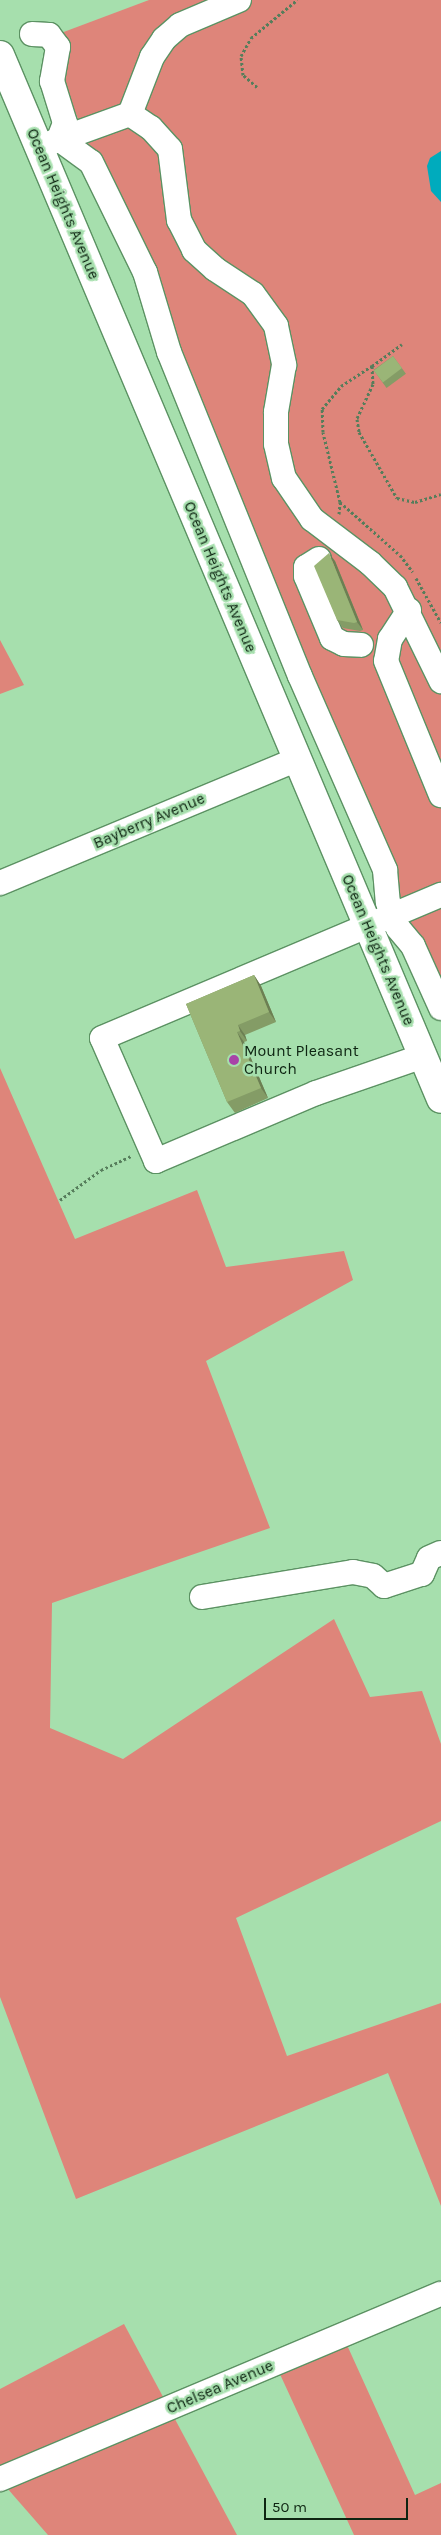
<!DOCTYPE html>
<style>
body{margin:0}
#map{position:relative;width:441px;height:2535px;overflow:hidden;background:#a6dfad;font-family:Karla,sans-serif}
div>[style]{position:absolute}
.green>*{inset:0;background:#de857a}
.water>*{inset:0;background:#00abbd}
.path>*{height:3px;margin-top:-1.5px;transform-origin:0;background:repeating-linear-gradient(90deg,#567d5b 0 2.5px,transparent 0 5px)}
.roads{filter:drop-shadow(1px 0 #5c9263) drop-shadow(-1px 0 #5c9263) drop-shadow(0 1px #5c9263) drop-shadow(0 -1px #5c9263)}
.minor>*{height:24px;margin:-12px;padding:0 12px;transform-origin:12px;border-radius:12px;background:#fff}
.major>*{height:28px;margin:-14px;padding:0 14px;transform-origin:14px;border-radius:14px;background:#fff}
.wall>*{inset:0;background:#849c66;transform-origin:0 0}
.shaded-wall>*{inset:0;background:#6c7f53}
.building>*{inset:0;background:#9ab577;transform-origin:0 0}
.dots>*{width:14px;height:14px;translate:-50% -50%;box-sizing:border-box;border:2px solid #a6dfad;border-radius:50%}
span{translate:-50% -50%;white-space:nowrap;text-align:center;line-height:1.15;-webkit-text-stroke:5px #a6dfad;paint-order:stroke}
.street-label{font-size:16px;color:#0e2512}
.poi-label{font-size:16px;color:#0e2512}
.left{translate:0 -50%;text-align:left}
.scale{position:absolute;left:264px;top:2498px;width:144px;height:22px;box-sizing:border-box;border:2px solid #0e2512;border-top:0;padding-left:6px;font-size:15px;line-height:18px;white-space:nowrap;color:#0e2512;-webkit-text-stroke:4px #a6dfad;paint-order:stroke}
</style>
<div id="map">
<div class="green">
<i style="clip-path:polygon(149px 0,441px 0,441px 996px,45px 39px)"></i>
<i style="clip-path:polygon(0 640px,24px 685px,0 694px)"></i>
<i style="clip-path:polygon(0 1068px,75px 1239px,197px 1190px,226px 1267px,344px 1251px,353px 1280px,206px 1361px,270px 1528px,52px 1603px,50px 1728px,123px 1759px,334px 1619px,370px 1697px,422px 1691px,441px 1744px,441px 1821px,236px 1918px,287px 2056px,441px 2003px,441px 2206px,388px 2073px,76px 2199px,0 1997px)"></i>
<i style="clip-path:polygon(124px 2324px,237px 2535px,48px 2535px,0 2480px,0 2389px)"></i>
<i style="clip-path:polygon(342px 2334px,415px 2495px,441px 2483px,441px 2535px,354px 2535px,273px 2359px)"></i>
</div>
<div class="water">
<i style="clip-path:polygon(441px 151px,441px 202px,431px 191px,427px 166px,430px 158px)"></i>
</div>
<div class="path">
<i style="left:257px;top:87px;width:18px;rotate:-139deg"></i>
<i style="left:243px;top:75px;width:19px;rotate:-96deg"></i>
<i style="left:241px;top:56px;width:21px;rotate:-61deg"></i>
<i style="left:251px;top:38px;width:60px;rotate:-39.6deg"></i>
<i style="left:372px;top:366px;width:37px;rotate:-36deg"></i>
<i style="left:340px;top:502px;width:72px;rotate:-103.7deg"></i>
<i style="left:323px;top:432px;width:23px;rotate:-92deg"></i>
<i style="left:322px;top:409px;width:30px;rotate:-50deg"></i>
<i style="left:341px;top:386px;width:37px;rotate:-33deg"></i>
<i style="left:372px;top:366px;width:18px;rotate:87deg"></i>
<i style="left:373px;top:384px;width:38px;rotate:115deg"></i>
<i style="left:357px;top:419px;width:13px;rotate:81deg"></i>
<i style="left:359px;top:432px;width:76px;rotate:60.1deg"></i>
<i style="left:397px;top:498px;width:18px;rotate:13deg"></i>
<i style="left:415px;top:502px;width:27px;rotate:-17deg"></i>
<i style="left:339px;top:514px;width:12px;rotate:-85deg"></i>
<i style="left:340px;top:502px;width:80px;rotate:41.5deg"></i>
<i style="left:400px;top:555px;width:21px;rotate:53deg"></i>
<i style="left:416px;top:578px;width:51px;rotate:60.9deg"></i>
<i style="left:60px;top:1200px;width:51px;rotate:-36.2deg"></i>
<i style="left:101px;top:1170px;width:33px;rotate:-25deg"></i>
</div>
<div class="roads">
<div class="minor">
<i style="left:32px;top:34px;width:17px;rotate:3deg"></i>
<i style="left:49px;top:35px;width:15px;rotate:53deg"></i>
<i style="left:58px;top:47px;width:35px;rotate:100deg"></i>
<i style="left:52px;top:81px;width:44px;rotate:72.8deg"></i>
<i style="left:65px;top:123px;width:17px;rotate:111deg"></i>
<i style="left:59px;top:139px;width:39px;rotate:36deg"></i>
<i style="left:91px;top:162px;width:123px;rotate:63.9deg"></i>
<i style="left:145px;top:272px;width:84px;rotate:73.3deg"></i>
<i style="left:169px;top:352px;width:349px;rotate:68deg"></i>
<i style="left:300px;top:676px;width:212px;rotate:66.3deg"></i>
<i style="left:385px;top:870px;width:32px;rotate:85deg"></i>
<i style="left:388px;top:902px;width:15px;rotate:74deg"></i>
<i style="left:392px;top:916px;width:13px;rotate:63deg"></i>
<i style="left:398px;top:928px;width:23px;rotate:50deg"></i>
<i style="left:413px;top:946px;width:68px;rotate:65.7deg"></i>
<i style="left:130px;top:114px;width:25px;rotate:34deg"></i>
<i style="left:151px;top:128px;width:28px;rotate:48deg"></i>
<i style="left:170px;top:149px;width:72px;rotate:82.8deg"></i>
<i style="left:179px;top:220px;width:34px;rotate:63deg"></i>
<i style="left:194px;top:250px;width:28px;rotate:42deg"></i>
<i style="left:215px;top:269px;width:45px;rotate:33.3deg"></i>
<i style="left:253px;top:294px;width:39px;rotate:54deg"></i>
<i style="left:276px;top:326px;width:40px;rotate:78deg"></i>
<i style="left:284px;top:365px;width:48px;rotate:99.7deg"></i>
<i style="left:276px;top:412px;width:32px;rotate:90deg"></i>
<i style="left:276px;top:444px;width:35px;rotate:77deg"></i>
<i style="left:284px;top:478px;width:50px;rotate:55.7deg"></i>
<i style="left:312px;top:519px;width:73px;rotate:37.2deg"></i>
<i style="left:370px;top:563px;width:35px;rotate:44deg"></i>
<i style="left:395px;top:587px;width:105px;rotate:63.9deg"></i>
<i style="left:130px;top:114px;width:61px;rotate:-68.9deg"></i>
<i style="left:152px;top:57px;width:22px;rotate:-56deg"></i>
<i style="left:164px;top:39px;width:21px;rotate:-41deg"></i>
<i style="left:180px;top:25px;width:64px;rotate:-23deg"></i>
<i style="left:50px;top:143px;width:85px;rotate:-19.9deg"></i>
<i style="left:319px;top:559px;width:15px;rotate:148deg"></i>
<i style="left:306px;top:567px;width:9px;rotate:90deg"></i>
<i style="left:306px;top:576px;width:67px;rotate:67.2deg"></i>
<i style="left:332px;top:638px;width:13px;rotate:27deg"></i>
<i style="left:344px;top:644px;width:17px;rotate:3deg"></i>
<i style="left:409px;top:610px;width:35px;rotate:123deg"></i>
<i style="left:390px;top:639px;width:22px;rotate:100deg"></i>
<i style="left:386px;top:661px;width:145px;rotate:67.7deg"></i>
<i style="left:0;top:883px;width:323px;rotate:-22.6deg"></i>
<i style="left:423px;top:1056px;width:113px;rotate:160.9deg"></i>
<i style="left:316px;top:1093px;width:174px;rotate:157deg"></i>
<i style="left:156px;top:1161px;width:134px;rotate:-113.7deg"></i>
<i style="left:102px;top:1038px;width:368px;rotate:-22.9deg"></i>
<i style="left:202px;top:1597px;width:153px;rotate:-9.4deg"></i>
<i style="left:353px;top:1572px;width:20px;rotate:11deg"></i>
<i style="left:373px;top:1576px;width:15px;rotate:42deg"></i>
<i style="left:384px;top:1586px;width:40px;rotate:-18deg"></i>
<i style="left:422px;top:1574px;width:17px;rotate:-66deg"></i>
<i style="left:429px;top:1558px;width:13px;rotate:-23deg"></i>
<i style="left:0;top:2479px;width:478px;rotate:-22.8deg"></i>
</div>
<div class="major">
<i style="left:0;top:55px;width:1133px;rotate:67.1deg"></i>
</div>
</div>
<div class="wall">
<i style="left:393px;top:356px;width:22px;height:24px;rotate:54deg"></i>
<i style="clip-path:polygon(335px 561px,363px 630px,360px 631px,343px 628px,337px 620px)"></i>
<i style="clip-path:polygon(254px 975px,261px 986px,276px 1022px,245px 1035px,247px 1041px,244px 1042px,268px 1098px,235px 1113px,227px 1102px,186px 1004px)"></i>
</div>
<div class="shaded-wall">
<i style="clip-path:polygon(329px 553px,335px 561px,363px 630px,357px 622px)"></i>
<i style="clip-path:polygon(254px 975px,261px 986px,276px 1022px,269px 1012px)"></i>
<i style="clip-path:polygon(238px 1025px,245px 1035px,247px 1041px,240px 1031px)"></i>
<i style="clip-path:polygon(237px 1032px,244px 1042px,268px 1098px,261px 1088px)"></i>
</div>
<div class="building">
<i style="left:393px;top:356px;width:15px;height:24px;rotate:53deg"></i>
<i style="clip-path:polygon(329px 553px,357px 622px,354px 623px,337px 620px,314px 566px)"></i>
<i style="clip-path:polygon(254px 975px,269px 1012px,238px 1025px,240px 1031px,237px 1032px,261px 1088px,227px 1102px,186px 1004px)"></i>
</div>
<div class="dots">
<i style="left:234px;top:1060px;background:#a843a8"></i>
</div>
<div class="street-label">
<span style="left:63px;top:204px;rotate:67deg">Ocean Heights Avenue</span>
<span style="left:220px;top:577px;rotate:67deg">Ocean Heights Avenue</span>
<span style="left:149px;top:821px;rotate:-23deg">Bayberry Avenue</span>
<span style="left:378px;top:950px;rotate:67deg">Ocean Heights Avenue</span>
<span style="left:220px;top:2387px;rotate:-23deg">Chelsea Avenue</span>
</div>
<div class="poi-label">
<span class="left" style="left:244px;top:1060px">Mount Pleasant<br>Church</span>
</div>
<div class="scale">50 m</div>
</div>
